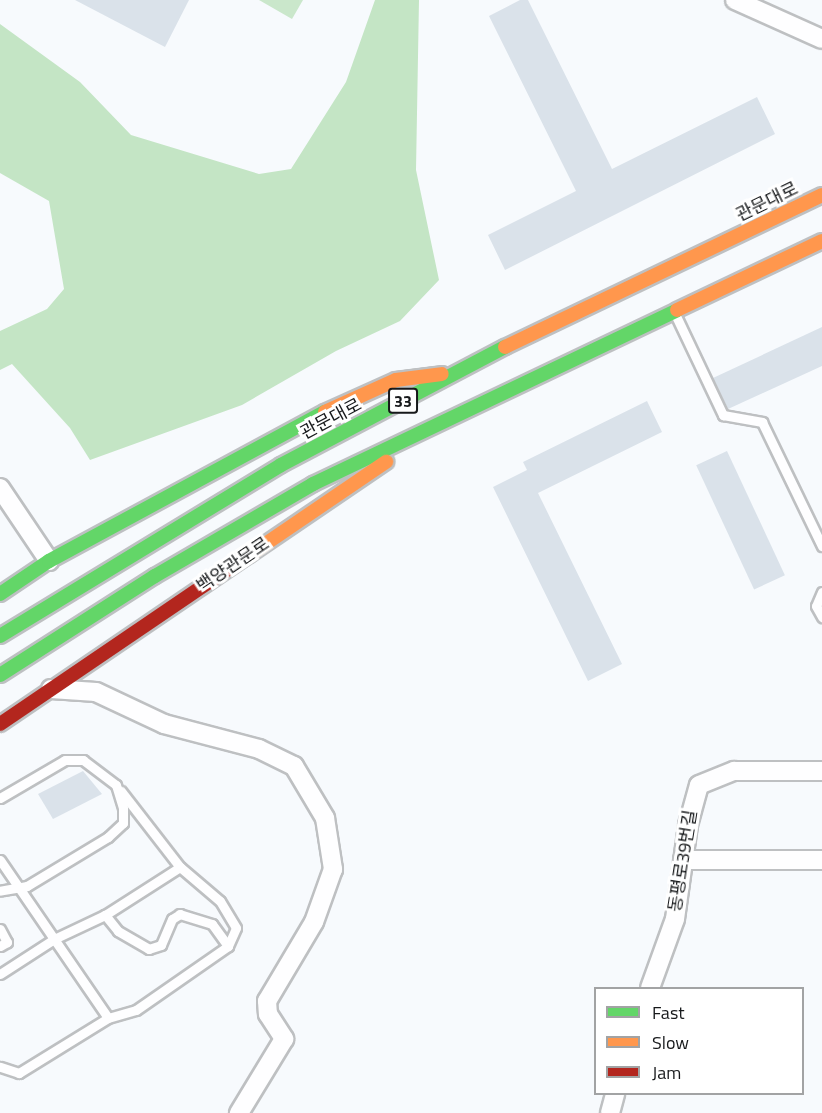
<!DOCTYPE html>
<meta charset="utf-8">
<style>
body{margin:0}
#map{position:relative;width:822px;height:1113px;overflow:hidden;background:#f7fafd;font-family:"Titillium Web","Noto Sans KR",sans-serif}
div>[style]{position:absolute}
.green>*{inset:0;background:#cae7cb}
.forest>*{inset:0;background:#c4e5c5}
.building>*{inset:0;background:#dae2ea;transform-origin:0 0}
.roads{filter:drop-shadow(2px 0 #bec0c2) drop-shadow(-2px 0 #bec0c2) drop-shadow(0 2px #bec0c2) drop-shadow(0 -2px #bec0c2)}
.lane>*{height:9px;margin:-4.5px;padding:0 4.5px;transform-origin:4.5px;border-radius:4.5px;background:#fefeff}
.street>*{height:18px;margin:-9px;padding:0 9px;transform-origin:9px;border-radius:9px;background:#fefeff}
.fast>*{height:14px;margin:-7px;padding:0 7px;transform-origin:7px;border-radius:7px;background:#63d668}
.slow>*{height:14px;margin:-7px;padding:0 7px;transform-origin:7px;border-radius:7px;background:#ff974d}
.jam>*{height:14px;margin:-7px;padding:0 7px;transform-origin:7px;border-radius:7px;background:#b3261e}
span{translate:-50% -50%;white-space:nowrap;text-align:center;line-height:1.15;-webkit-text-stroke:6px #fff;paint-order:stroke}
.shield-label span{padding:2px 4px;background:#fff;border:2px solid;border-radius:4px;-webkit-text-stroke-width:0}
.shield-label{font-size:16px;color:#17191b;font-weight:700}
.street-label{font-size:18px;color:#17191b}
.legend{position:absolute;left:594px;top:987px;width:210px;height:108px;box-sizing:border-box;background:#fff;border:2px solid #a2a3a4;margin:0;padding:8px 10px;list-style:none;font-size:18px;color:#17191b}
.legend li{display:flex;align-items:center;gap:12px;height:30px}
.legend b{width:30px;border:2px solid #a2a3a4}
</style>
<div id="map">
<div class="green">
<i style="clip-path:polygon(259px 0,303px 0,292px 19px)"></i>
</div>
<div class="forest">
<i style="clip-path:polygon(375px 0,419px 0,416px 170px,439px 280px,400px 321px,336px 351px,242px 405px,90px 460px,70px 428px,12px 364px,0 370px,0 331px,47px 309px,64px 289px,49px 201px,0 173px,0 24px,80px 82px,131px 135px,259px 174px,291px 169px,346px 82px)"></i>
</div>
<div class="building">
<i style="clip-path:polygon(75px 0,189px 0,165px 47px)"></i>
<i style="clip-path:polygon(520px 0,528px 0,612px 169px,757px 97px,775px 134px,505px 270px,488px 235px,576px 191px,489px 16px)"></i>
<i style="clip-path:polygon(822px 327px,822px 366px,728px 409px,713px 378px)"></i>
<i style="clip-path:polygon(647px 401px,662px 432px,538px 493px,622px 664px,588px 681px,493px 487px,527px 470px,523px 462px)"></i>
<i style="left:727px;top:451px;width:137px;height:34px;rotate:65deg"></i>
<i style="clip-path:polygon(83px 771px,102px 794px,53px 819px,38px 794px)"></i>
</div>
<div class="roads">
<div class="lane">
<i style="left:676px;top:316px;width:110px;rotate:64.6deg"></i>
<i style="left:723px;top:415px;width:40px;rotate:10deg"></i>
<i style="left:762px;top:422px;width:138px;rotate:64.2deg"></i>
<i style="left:822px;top:592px;width:15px;rotate:113deg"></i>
<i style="left:816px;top:606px;width:13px;rotate:61deg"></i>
<i style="left:121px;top:791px;width:96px;rotate:52.2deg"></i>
<i style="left:0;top:798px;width:75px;rotate:-30.3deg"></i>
<i style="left:65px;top:760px;width:18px"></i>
<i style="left:83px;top:760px;width:41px;rotate:37.1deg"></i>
<i style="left:116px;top:785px;width:24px;rotate:73deg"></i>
<i style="left:123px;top:808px;width:15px;rotate:90deg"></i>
<i style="left:123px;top:823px;width:21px;rotate:137deg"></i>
<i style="left:108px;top:837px;width:95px;rotate:148.8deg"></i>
<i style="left:27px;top:886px;width:27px;rotate:170deg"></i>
<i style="left:0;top:860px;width:191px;rotate:55.6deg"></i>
<i style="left:108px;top:1018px;width:105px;rotate:148.3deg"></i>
<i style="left:19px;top:1073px;width:20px;rotate:-162deg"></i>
<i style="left:0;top:929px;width:15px;rotate:62deg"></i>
<i style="left:7px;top:942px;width:8px;rotate:150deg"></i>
<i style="left:0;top:974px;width:64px;rotate:-32.9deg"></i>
<i style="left:54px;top:939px;width:56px;rotate:-25.2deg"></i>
<i style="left:108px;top:1018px;width:29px;rotate:-16deg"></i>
<i style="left:136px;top:1010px;width:112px;rotate:-34.8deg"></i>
<i style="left:228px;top:946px;width:27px;rotate:-126deg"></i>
<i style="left:212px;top:924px;width:34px;rotate:-163deg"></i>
<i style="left:180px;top:914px;width:9px;rotate:148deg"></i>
<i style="left:172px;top:919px;width:28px;rotate:113deg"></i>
<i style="left:161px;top:945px;width:13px;rotate:162deg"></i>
<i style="left:149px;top:949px;width:36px;rotate:-150deg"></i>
<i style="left:118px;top:931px;width:21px;rotate:-129deg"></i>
<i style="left:105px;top:915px;width:89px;rotate:-32.6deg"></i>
<i style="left:180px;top:867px;width:52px;rotate:40.4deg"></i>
<i style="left:220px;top:901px;width:31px;rotate:59deg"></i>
<i style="left:236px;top:928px;width:20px;rotate:114deg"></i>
</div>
<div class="street">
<i style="left:735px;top:0;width:95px;rotate:24.1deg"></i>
<i style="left:0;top:488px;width:88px;rotate:56.1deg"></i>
<i style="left:51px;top:689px;width:45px;rotate:3.8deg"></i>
<i style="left:96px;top:692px;width:75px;rotate:25.2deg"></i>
<i style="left:164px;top:724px;width:98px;rotate:14.7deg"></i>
<i style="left:259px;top:749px;width:39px;rotate:26deg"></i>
<i style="left:294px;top:766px;width:61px;rotate:59.2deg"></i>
<i style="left:325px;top:818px;width:52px;rotate:81.1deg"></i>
<i style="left:333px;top:869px;width:56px;rotate:109.7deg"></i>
<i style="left:314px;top:922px;width:92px;rotate:120.7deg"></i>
<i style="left:267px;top:1001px;width:13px;rotate:86deg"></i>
<i style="left:268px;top:1014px;width:30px;rotate:57deg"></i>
<i style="left:284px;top:1039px;width:87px;rotate:121.3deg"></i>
<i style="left:683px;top:860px;width:139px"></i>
<i style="left:650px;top:988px;width:73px;rotate:-70.1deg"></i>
<i style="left:675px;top:919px;width:95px;rotate:-82.1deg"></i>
<i style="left:688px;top:825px;width:41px;rotate:-74.6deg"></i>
<i style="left:699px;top:785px;width:38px;rotate:-22deg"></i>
<i style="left:734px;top:771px;width:88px"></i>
<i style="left:610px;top:1113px;width:20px;rotate:-75deg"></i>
</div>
<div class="fast">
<i style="left:0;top:594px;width:59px;rotate:-34deg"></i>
<i style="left:49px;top:561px;width:314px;rotate:-28.4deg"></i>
<i style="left:0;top:636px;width:329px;rotate:-31.3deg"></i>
<i style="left:281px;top:465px;width:253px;rotate:-27.8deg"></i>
<i style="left:0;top:675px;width:184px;rotate:-32.6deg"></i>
<i style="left:155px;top:576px;width:183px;rotate:-30.2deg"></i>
<i style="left:313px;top:484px;width:403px;rotate:-25.5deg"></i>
</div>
<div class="slow">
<i style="left:677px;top:310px;width:161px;rotate:-25.4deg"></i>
<i style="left:505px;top:347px;width:352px;rotate:-25.6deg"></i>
<i style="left:325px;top:412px;width:78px;rotate:-24.3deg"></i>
<i style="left:396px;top:380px;width:46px;rotate:-7.4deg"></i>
<i style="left:249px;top:555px;width:166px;rotate:-34.2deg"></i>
</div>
<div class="jam">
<i style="left:0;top:724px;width:301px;rotate:-34.2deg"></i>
</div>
</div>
<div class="shield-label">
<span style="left:403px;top:401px">33</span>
</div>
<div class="street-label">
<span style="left:767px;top:202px;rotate:-26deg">관문대로</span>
<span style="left:331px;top:419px;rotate:-28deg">관문대로</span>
<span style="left:233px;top:565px;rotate:-34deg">백양관문로</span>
<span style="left:683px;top:861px;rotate:-81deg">동평로39번길</span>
</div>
<ul class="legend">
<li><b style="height:8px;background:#63d668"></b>Fast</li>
<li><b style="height:8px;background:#ff974d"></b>Slow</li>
<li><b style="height:8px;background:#b3261e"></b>Jam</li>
</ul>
</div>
